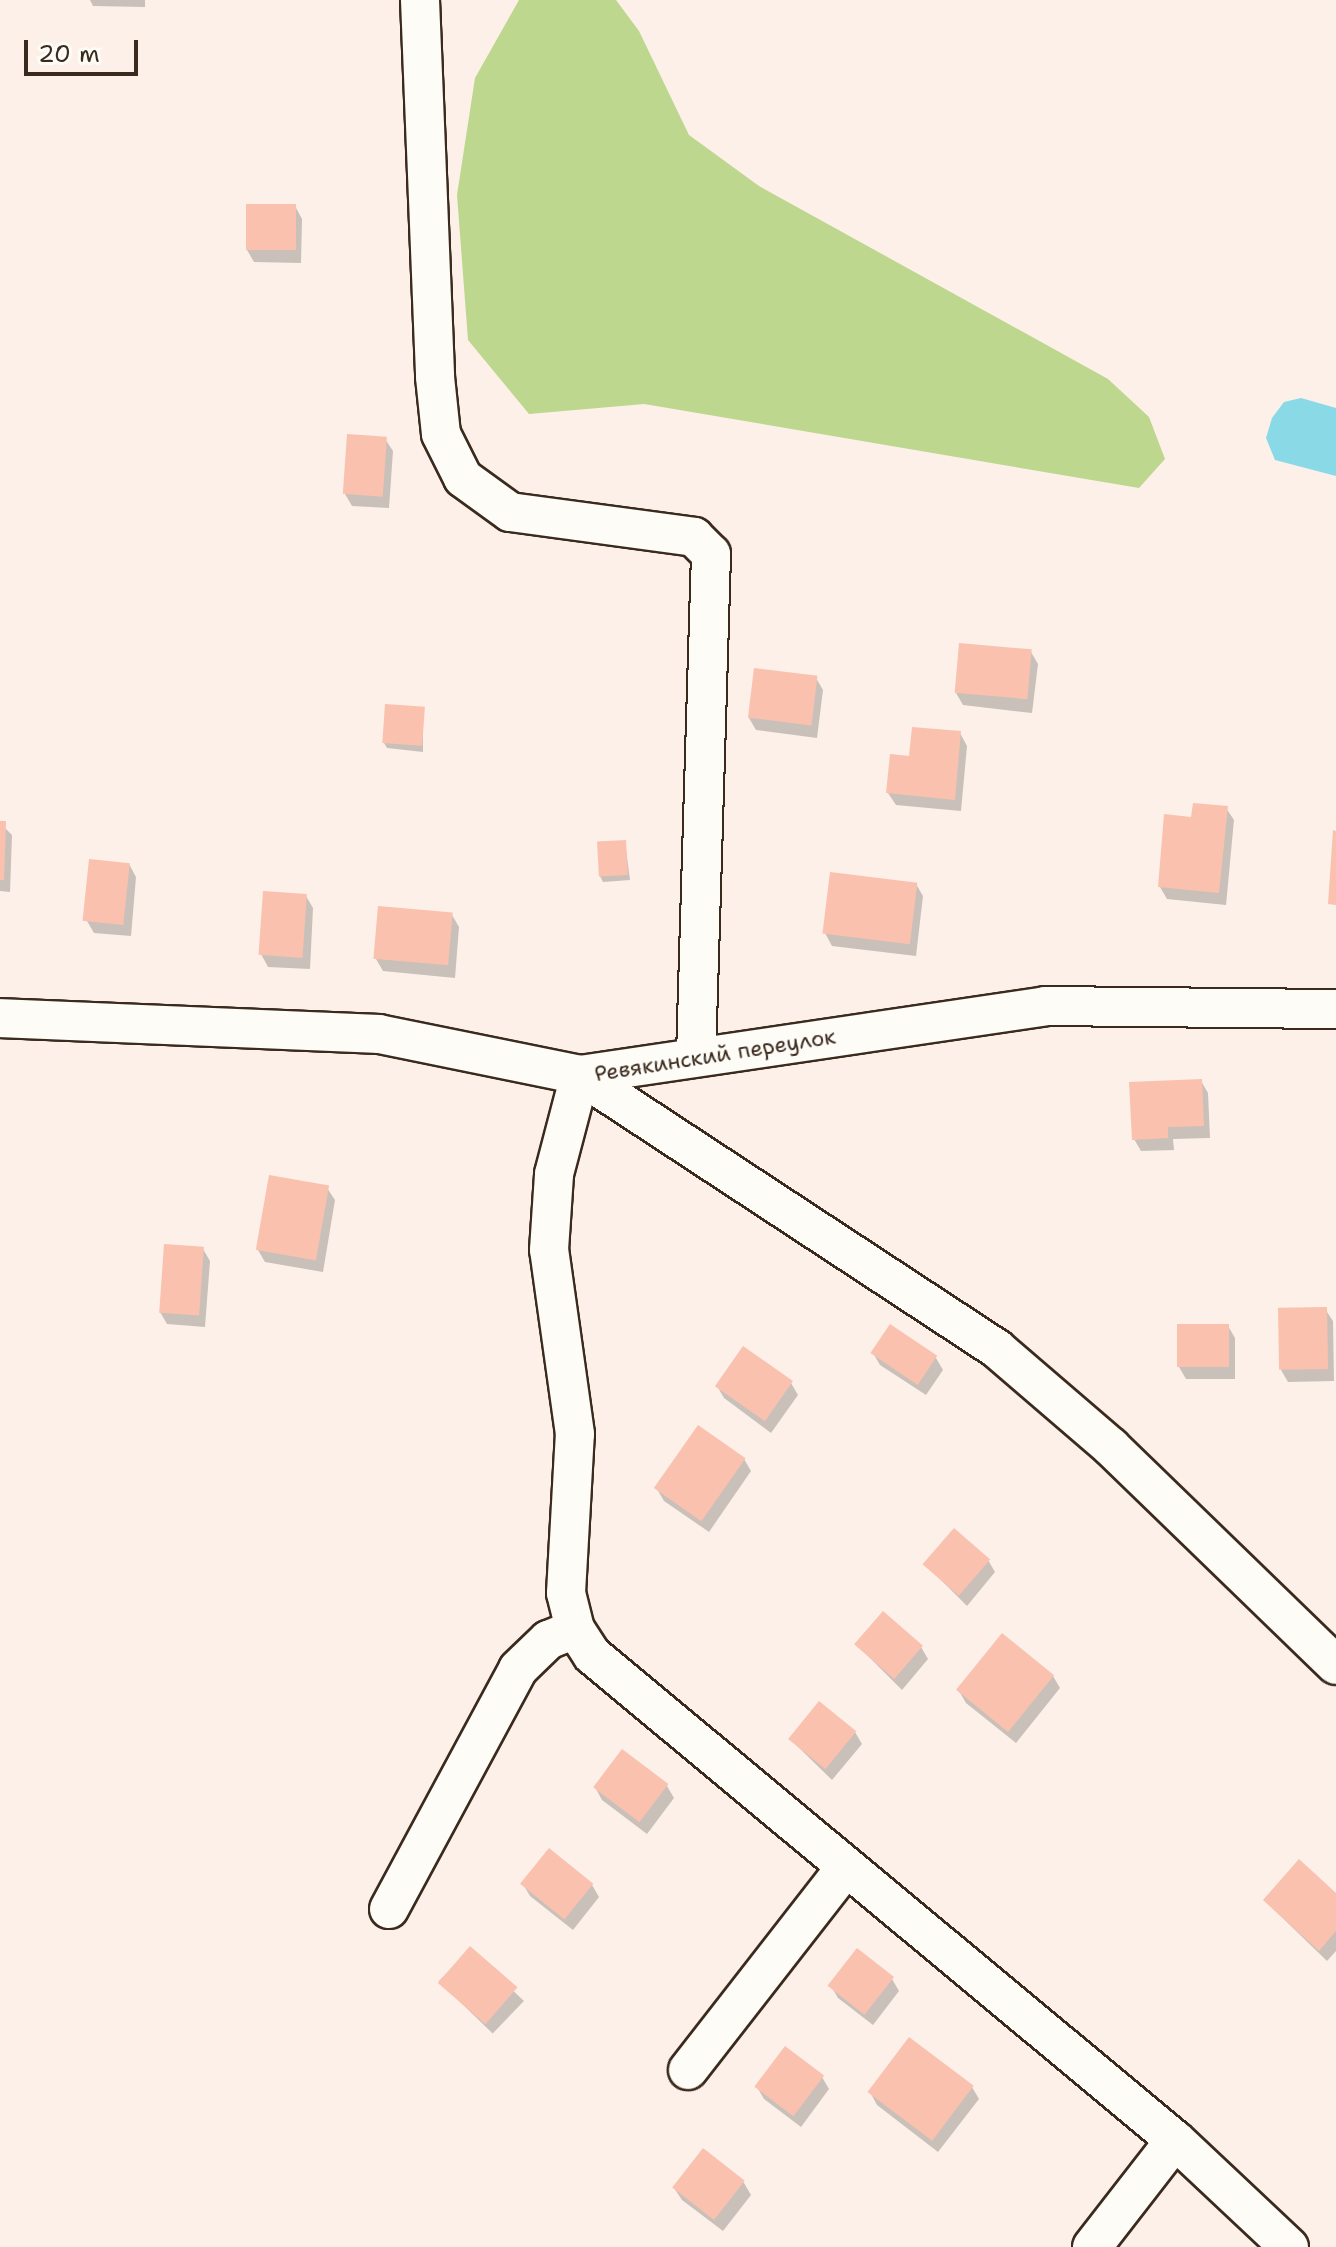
<!DOCTYPE html>
<meta charset="utf-8">
<style>
body{margin:0}
#map{position:relative;width:1336px;height:2247px;overflow:hidden;background:#fcf0e9;font-family:"Shantell Sans",sans-serif}
div>[style]{position:absolute}
.green>*{inset:0;background:#bdd78e}
.water>*{inset:0;background:#89d9e6}
.shadow>*{inset:0;background:#0003;transform-origin:0 0}
.building>*{inset:0;background:#fac1af;transform-origin:0 0}
.roads{filter:drop-shadow(2px 0 #3b2a1e) drop-shadow(-2px 0 #3b2a1e) drop-shadow(0 2px #3b2a1e) drop-shadow(0 -2px #3b2a1e)}
.minor>*{height:38px;margin:-19px;padding:0 19px;transform-origin:19px;border-radius:19px;background:#fdfcf7}
span{translate:-50% -50%;white-space:nowrap;text-align:center;line-height:1.15;-webkit-text-stroke:7px #fdfcf7;paint-order:stroke}
.street-label{font-size:22px;color:#3b2a1e}
.scale{position:absolute;left:24px;top:40px;width:114px;height:36px;box-sizing:border-box;border:4px solid #3b2a1e;border-top:0;padding-left:10px;font-size:24px;line-height:28px;white-space:nowrap;color:#3b2a1e;-webkit-text-stroke:6px #fdfcf7;paint-order:stroke}
</style>
<div id="map">
<div class="green">
<i style="clip-path:polygon(519px 0,616px 0,639px 31px,689px 135px,759px 186px,1108px 379px,1149px 417px,1165px 459px,1139px 488px,644px 404px,529px 414px,468px 340px,457px 195px,475px 78px)"></i>
</div>
<div class="water">
<i style="clip-path:polygon(1301px 398px,1336px 408px,1336px 476px,1275px 460px,1266px 438px,1272px 418px,1284px 402px)"></i>
</div>
<div class="shadow">
<i style="clip-path:polygon(90px 0,145px 0,145px 7px,93px 6px)"></i>
<i style="clip-path:polygon(295px 206px,302px 219px,301px 263px,254px 262px,247px 250px)"></i>
<i style="clip-path:polygon(385px 439px,393px 451px,389px 508px,352px 506px,345px 494px)"></i>
<i style="clip-path:polygon(1031px 652px,1038px 664px,1032px 713px,963px 705px,956px 693px)"></i>
<i style="clip-path:polygon(816px 678px,823px 690px,817px 738px,756px 730px,749px 718px)"></i>
<i style="clip-path:polygon(423px 709px,423px 752px,387px 748px,384px 743px)"></i>
<i style="clip-path:polygon(960px 733px,967px 746px,961px 811px,896px 805px,888px 793px,911px 758px)"></i>
<i style="clip-path:polygon(1226px 808px,1234px 820px,1226px 905px,1167px 899px,1160px 887px)"></i>
<i style="clip-path:polygon(0 823px,12px 835px,10px 892px,0 891px)"></i>
<i style="clip-path:polygon(625px 842px,630px 880px,603px 882px,600px 876px)"></i>
<i style="clip-path:polygon(129px 864px,136px 877px,131px 936px,94px 933px,87px 921px)"></i>
<i style="clip-path:polygon(916px 884px,923px 896px,916px 956px,832px 946px,825px 933px)"></i>
<i style="clip-path:polygon(306px 896px,313px 908px,310px 969px,268px 967px,261px 954px)"></i>
<i style="clip-path:polygon(452px 915px,459px 927px,455px 978px,383px 971px,376px 959px)"></i>
<i style="clip-path:polygon(1201px 1081px,1208px 1093px,1210px 1138px,1173px 1139px,1174px 1150px,1141px 1151px,1134px 1139px)"></i>
<i style="clip-path:polygon(327px 1188px,335px 1200px,323px 1272px,265px 1262px,258px 1250px)"></i>
<i style="clip-path:polygon(203px 1249px,210px 1261px,205px 1327px,167px 1324px,160px 1312px)"></i>
<i style="clip-path:polygon(1325px 1309px,1333px 1321px,1334px 1381px,1288px 1382px,1281px 1370px)"></i>
<i style="clip-path:polygon(1228px 1326px,1235px 1338px,1235px 1379px,1186px 1379px,1179px 1367px)"></i>
<i style="clip-path:polygon(873px 1353px,936px 1358px,943px 1370px,926px 1395px,880px 1365px)"></i>
<i style="clip-path:polygon(791px 1383px,798px 1395px,771px 1433px,724px 1398px,717px 1386px)"></i>
<i style="clip-path:polygon(744px 1459px,751px 1471px,709px 1532px,664px 1501px,657px 1489px)"></i>
<i style="clip-path:polygon(988px 1560px,995px 1572px,967px 1606px,925px 1564px)"></i>
<i style="clip-path:polygon(857px 1645px,921px 1647px,928px 1659px,902px 1690px)"></i>
<i style="clip-path:polygon(1053px 1676px,1060px 1688px,1016px 1743px,966px 1703px,959px 1691px)"></i>
<i style="clip-path:polygon(855px 1732px,862px 1744px,832px 1780px,790px 1739px)"></i>
<i style="clip-path:polygon(622px 1752px,667px 1786px,674px 1798px,647px 1834px,602px 1800px,595px 1787px)"></i>
<i style="clip-path:polygon(523px 1884px,592px 1885px,599px 1897px,573px 1930px,530px 1896px)"></i>
<i style="clip-path:polygon(1336px 1895px,1336px 1951px,1327px 1961px,1265px 1901px)"></i>
<i style="left:470px;top:1949px;width:75px;height:45px;rotate:44deg"></i>
<i style="clip-path:polygon(892px 1979px,899px 1991px,873px 2025px,838px 1998px,831px 1986px)"></i>
<i style="clip-path:polygon(822px 2077px,829px 2089px,801px 2127px,764px 2099px,757px 2087px)"></i>
<i style="clip-path:polygon(972px 2087px,979px 2099px,938px 2152px,877px 2105px,870px 2092px)"></i>
<i style="clip-path:polygon(703px 2151px,744px 2183px,751px 2195px,723px 2231px,682px 2200px,674px 2188px)"></i>
</div>
<div class="building">
<i style="left:246px;top:204px;width:50px;height:46px"></i>
<i style="left:347px;top:434px;width:40px;height:60px;rotate:4deg"></i>
<i style="left:959px;top:643px;width:73px;height:50px;rotate:5deg"></i>
<i style="left:754px;top:668px;width:64px;height:50px;rotate:7deg"></i>
<i style="left:385px;top:704px;width:40px;height:39px;rotate:4deg"></i>
<i style="clip-path:polygon(912px 727px,961px 731px,955px 800px,886px 793px,890px 754px,909px 756px)"></i>
<i style="clip-path:polygon(1193px 803px,1228px 806px,1219px 893px,1158px 887px,1164px 814px,1191px 817px)"></i>
<i style="clip-path:polygon(0 821px,6px 821px,4px 880px,0 880px)"></i>
<i style="clip-path:polygon(1333px 830px,1336px 831px,1336px 905px,1328px 904px)"></i>
<i style="left:626px;top:840px;width:35px;height:29px;rotate:87deg"></i>
<i style="left:89px;top:859px;width:41px;height:62px;rotate:6deg"></i>
<i style="left:830px;top:872px;width:88px;height:62px;rotate:7deg"></i>
<i style="left:263px;top:891px;width:44px;height:64px;rotate:4deg"></i>
<i style="left:378px;top:906px;width:75px;height:53px;rotate:5deg"></i>
<i style="clip-path:polygon(1202px 1079px,1204px 1126px,1168px 1127px,1168px 1138px,1132px 1140px,1129px 1082px)"></i>
<i style="left:269px;top:1175px;width:61px;height:76px;rotate:10deg"></i>
<i style="left:164px;top:1244px;width:40px;height:69px;rotate:4deg"></i>
<i style="left:1327px;top:1307px;width:62px;height:49px;rotate:89deg"></i>
<i style="left:890px;top:1324px;width:57px;height:35px;rotate:34deg"></i>
<i style="left:1177px;top:1324px;width:52px;height:43px"></i>
<i style="left:743px;top:1346px;width:61px;height:49px;rotate:35deg"></i>
<i style="left:698px;top:1425px;width:58px;height:77px;rotate:35deg"></i>
<i style="left:954px;top:1528px;width:48px;height:48px;rotate:41deg"></i>
<i style="left:883px;top:1611px;width:53px;height:44px;rotate:41deg"></i>
<i style="left:1002px;top:1633px;width:67px;height:73px;rotate:39deg"></i>
<i style="left:819px;top:1701px;width:48px;height:49px;rotate:39deg"></i>
<i style="left:622px;top:1749px;width:58px;height:48px;rotate:37deg"></i>
<i style="left:549px;top:1848px;width:57px;height:46px;rotate:39deg"></i>
<i style="clip-path:polygon(1299px 1859px,1336px 1893px,1336px 1931px,1319px 1951px,1263px 1900px)"></i>
<i style="left:470px;top:1946px;width:63px;height:49px;rotate:41deg"></i>
<i style="left:857px;top:1948px;width:47px;height:48px;rotate:38deg"></i>
<i style="left:909px;top:2037px;width:81px;height:69px;rotate:37deg"></i>
<i style="left:785px;top:2046px;width:49px;height:51px;rotate:37deg"></i>
<i style="left:703px;top:2148px;width:53px;height:50px;rotate:38deg"></i>
</div>
<div class="roads">
<div class="minor">
<i style="left:420px;top:0;width:377px;rotate:87.7deg"></i>
<i style="left:435px;top:377px;width:57px;rotate:84deg"></i>
<i style="left:441px;top:434px;width:49px;rotate:63.4deg"></i>
<i style="left:463px;top:478px;width:58px;rotate:35.9deg"></i>
<i style="left:510px;top:512px;width:186px;rotate:7.7deg"></i>
<i style="left:694px;top:537px;width:24px;rotate:45deg"></i>
<i style="left:711px;top:554px;width:502px;rotate:91.71deg"></i>
<i style="left:0;top:1018px;width:379px;rotate:2.4deg"></i>
<i style="left:379px;top:1034px;width:205px;rotate:11.5deg"></i>
<i style="left:580px;top:1075px;width:470px;rotate:-8.4deg"></i>
<i style="left:1045px;top:1006px;width:291px;rotate:0.6deg"></i>
<i style="left:389px;top:1909px;width:272px;rotate:-61.7deg"></i>
<i style="left:518px;top:1669px;width:42px;rotate:-44deg"></i>
<i style="left:548px;top:1640px;width:29px;rotate:-22deg"></i>
<i style="left:688px;top:2070px;width:257px;rotate:-52.1deg"></i>
<i style="left:1092px;top:2247px;width:135px;rotate:-52.2deg"></i>
<i style="left:1289px;top:2247px;width:156px;rotate:-136.8deg"></i>
<i style="left:1175px;top:2140px;width:758px;rotate:-140.24deg"></i>
<i style="left:592px;top:1655px;width:31px;rotate:-123deg"></i>
<i style="left:575px;top:1629px;width:37px;rotate:-104deg"></i>
<i style="left:566px;top:1593px;width:159px;rotate:-86.8deg"></i>
<i style="left:575px;top:1434px;width:186px;rotate:-98deg"></i>
<i style="left:549px;top:1250px;width:76px;rotate:-86.2deg"></i>
<i style="left:554px;top:1174px;width:102px;rotate:-75.3deg"></i>
<i style="left:580px;top:1075px;width:499px;rotate:33.3deg"></i>
<i style="left:997px;top:1349px;width:150px;rotate:40.7deg"></i>
<i style="left:1111px;top:1447px;width:313px;rotate:44.1deg"></i>
</div>
</div>
<div class="street-label">
<span style="left:715px;top:1055px;rotate:-9deg">Ревякинский переулок</span>
</div>
<div class="scale">20 m</div>
</div>
